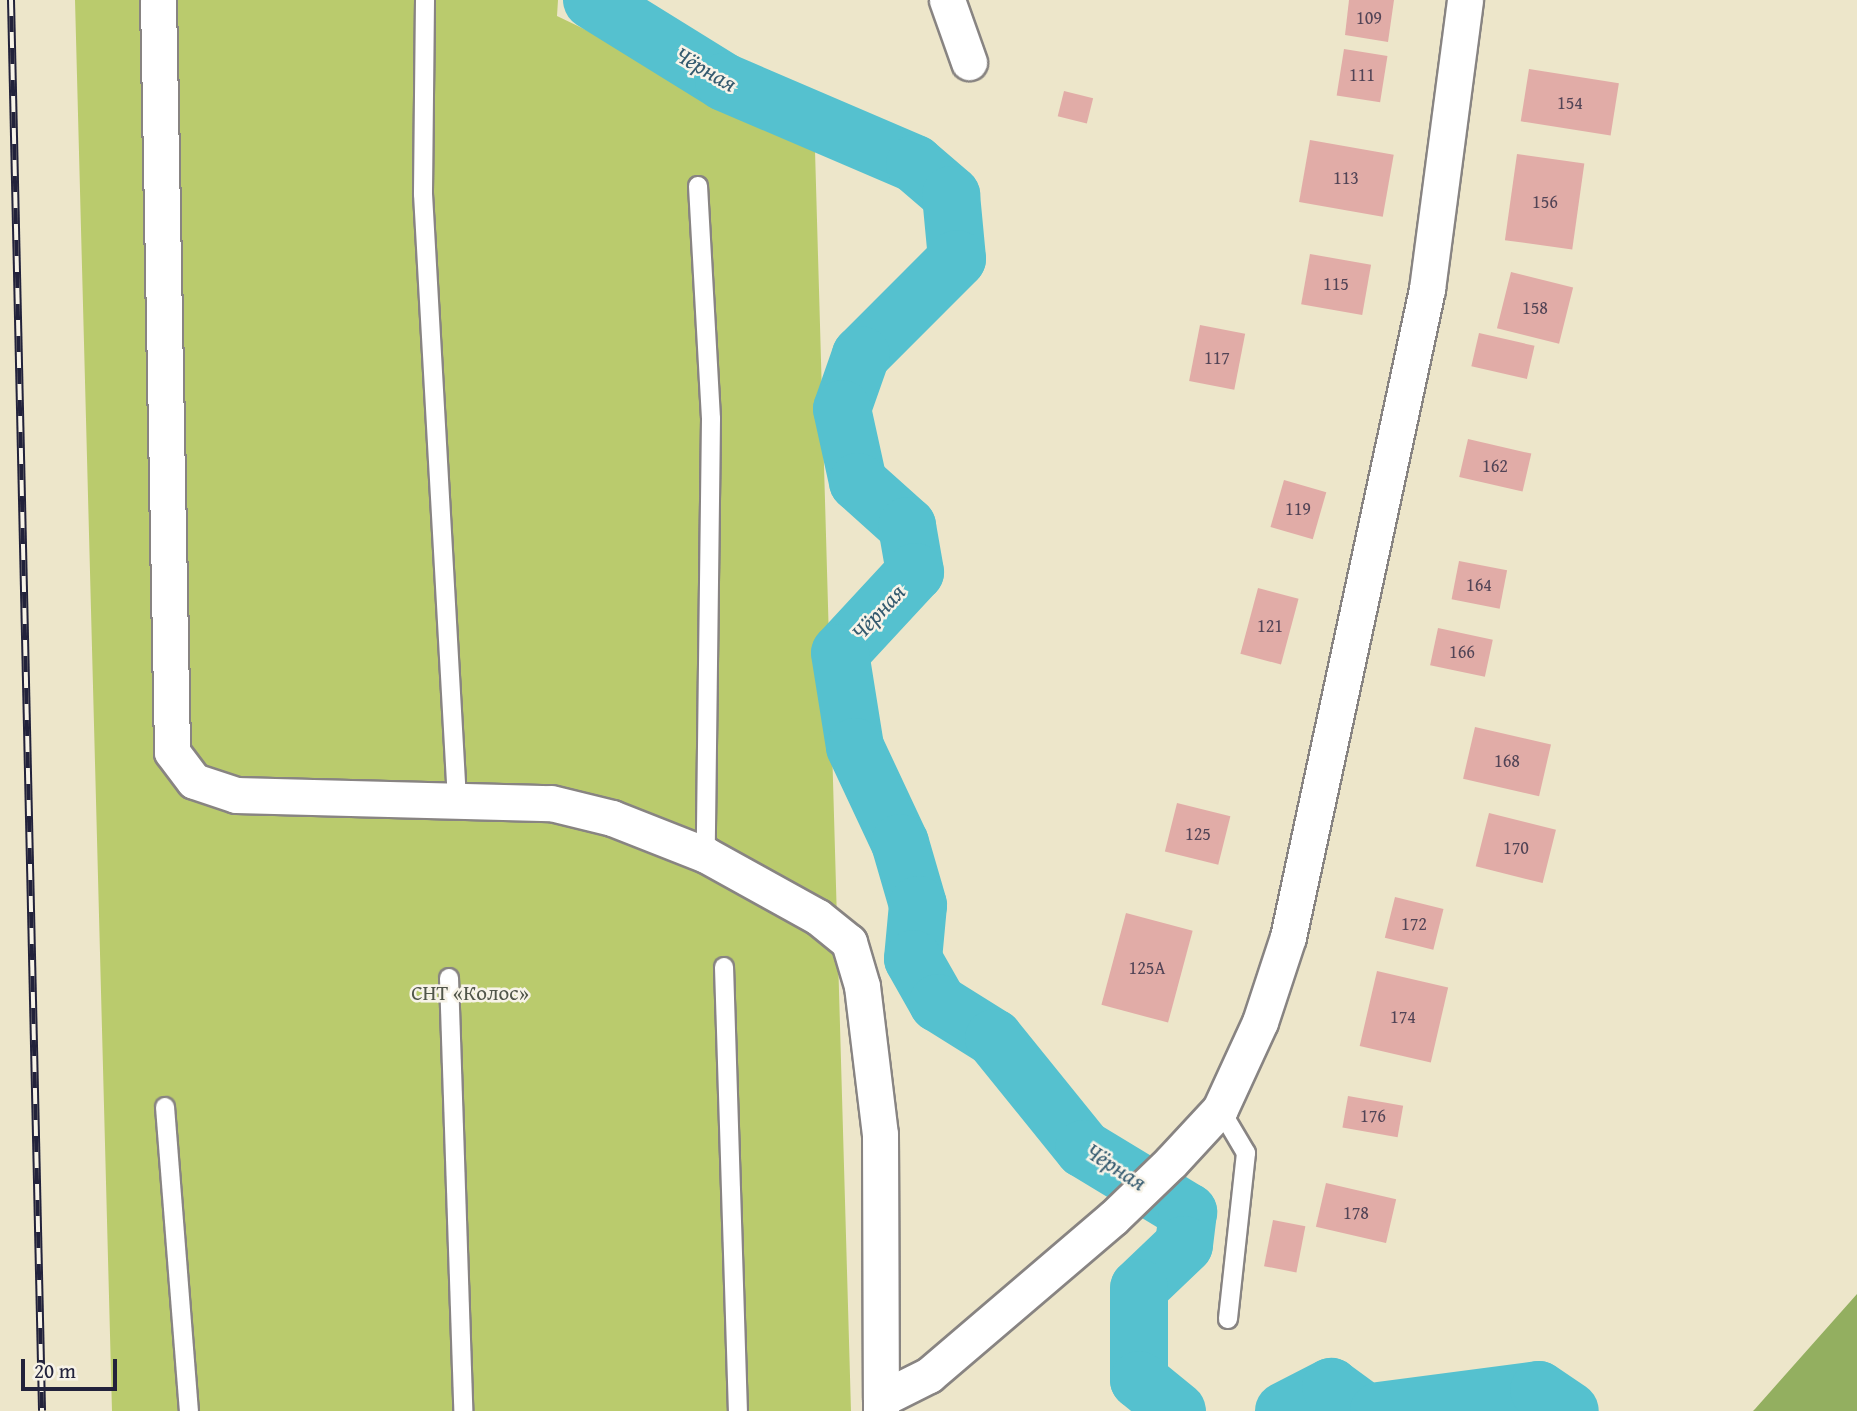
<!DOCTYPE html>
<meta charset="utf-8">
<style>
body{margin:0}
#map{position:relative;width:1857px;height:1411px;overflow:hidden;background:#ede6ca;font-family:"Gentium Book Plus",serif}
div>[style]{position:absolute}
.green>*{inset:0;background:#bacb6d}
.forest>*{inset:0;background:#93af60}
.river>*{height:58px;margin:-29px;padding:0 29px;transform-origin:29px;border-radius:29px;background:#55c1cf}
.building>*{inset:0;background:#e1aca7;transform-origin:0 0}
.roads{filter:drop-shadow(2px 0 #888482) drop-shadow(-2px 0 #888482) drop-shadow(0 2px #888482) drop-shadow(0 -2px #888482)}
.service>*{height:18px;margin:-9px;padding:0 9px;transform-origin:9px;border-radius:9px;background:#fff}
.minor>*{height:35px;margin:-17.5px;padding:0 17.5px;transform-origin:17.5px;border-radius:17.5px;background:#fff}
.rail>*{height:8px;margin-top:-4px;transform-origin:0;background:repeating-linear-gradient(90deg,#f7f3e8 0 16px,#22223b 0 32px);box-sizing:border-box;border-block:2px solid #22223b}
span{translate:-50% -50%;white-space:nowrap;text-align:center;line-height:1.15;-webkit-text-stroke:5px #f7f3e8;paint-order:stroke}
.number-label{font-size:18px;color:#524456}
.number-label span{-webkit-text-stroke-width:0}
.park-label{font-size:21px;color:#50554a}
.water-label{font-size:23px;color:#345a6f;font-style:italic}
.scale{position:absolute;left:21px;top:1359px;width:96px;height:32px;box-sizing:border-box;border:4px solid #22223b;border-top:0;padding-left:9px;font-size:21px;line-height:24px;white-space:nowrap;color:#22223b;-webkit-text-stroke:5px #f7f3e8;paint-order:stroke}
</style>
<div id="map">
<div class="green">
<i style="clip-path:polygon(75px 0,558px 0,557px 16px,749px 108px,815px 150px,851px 1411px,112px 1411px)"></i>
</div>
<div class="forest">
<i style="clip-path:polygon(1857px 1294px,1857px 1411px,1753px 1411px,1755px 1409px)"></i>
</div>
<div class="river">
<i style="left:592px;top:0;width:155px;rotate:31.8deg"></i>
<i style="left:724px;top:82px;width:208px;rotate:23.2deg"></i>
<i style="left:915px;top:164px;width:48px;rotate:40.7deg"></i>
<i style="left:951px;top:195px;width:64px;rotate:84.6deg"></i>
<i style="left:957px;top:259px;width:136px;rotate:135deg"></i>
<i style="left:861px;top:355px;width:57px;rotate:109.4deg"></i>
<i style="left:842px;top:409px;width:75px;rotate:77.6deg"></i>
<i style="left:858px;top:482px;width:66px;rotate:41.9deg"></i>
<i style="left:907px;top:526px;width:47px;rotate:80.1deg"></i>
<i style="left:915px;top:572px;width:110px;rotate:132.8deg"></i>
<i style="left:840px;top:653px;width:95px;rotate:80.9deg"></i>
<i style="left:855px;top:747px;width:106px;rotate:64.9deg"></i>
<i style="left:900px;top:843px;width:65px;rotate:73.8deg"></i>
<i style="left:918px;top:905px;width:54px;rotate:95.3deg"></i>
<i style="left:913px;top:959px;width:51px;rotate:60.4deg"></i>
<i style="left:938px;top:1003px;width:66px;rotate:32deg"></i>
<i style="left:994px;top:1038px;width:143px;rotate:51deg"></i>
<i style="left:1084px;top:1149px;width:122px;rotate:31.2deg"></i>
<i style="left:1188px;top:1212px;width:33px;rotate:97deg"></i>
<i style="left:1184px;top:1245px;width:62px;rotate:136.3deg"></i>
<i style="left:1139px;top:1288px;width:92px;rotate:90deg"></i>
<i style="left:1139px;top:1380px;width:49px;rotate:39.2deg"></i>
<i style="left:1284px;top:1411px;width:53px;rotate:-27.1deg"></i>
<i style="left:1331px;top:1387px;width:41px;rotate:36deg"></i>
<i style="left:1379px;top:1411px;width:161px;rotate:-7.5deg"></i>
<i style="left:1539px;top:1390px;width:37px;rotate:34deg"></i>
</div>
<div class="building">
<i style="clip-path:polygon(1349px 0,1394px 0,1388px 42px,1345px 35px)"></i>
<i style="left:1344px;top:49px;width:44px;height:47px;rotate:9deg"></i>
<i style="left:1529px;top:69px;width:91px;height:53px;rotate:9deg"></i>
<i style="left:1064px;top:91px;width:30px;height:26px;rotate:14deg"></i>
<i style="left:1310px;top:140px;width:85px;height:63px;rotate:10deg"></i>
<i style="left:1517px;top:154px;width:68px;height:87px;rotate:8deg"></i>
<i style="left:1310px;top:254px;width:62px;height:51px;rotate:10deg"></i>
<i style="left:1511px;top:272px;width:64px;height:58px;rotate:14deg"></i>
<i style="left:1200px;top:325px;width:46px;height:57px;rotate:11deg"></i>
<i style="left:1479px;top:333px;width:57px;height:34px;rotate:13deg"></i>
<i style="left:1468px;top:439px;width:65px;height:39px;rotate:13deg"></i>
<i style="left:1284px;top:480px;width:44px;height:49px;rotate:16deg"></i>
<i style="left:1459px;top:561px;width:49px;height:39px;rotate:11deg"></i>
<i style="left:1258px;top:588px;width:42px;height:68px;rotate:15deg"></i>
<i style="left:1438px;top:628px;width:56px;height:38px;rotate:12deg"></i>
<i style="left:1475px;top:727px;width:78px;height:53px;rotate:13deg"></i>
<i style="left:1177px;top:803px;width:55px;height:50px;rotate:14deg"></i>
<i style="left:1489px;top:813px;width:69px;height:55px;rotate:14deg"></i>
<i style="left:1395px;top:897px;width:50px;height:42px;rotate:14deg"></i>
<i style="left:1126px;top:913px;width:69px;height:95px;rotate:15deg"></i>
<i style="left:1377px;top:971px;width:73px;height:77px;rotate:13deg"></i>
<i style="left:1348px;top:1096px;width:56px;height:32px;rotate:10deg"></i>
<i style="left:1326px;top:1183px;width:72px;height:45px;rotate:13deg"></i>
<i style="left:1273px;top:1220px;width:33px;height:47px;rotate:11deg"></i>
</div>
<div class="roads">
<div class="service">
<i style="left:425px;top:0;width:194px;rotate:90.6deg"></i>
<i style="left:423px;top:194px;width:607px;rotate:86.79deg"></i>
<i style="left:698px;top:186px;width:233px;rotate:86.8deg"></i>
<i style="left:711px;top:419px;width:436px;rotate:90.7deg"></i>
<i style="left:724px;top:967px;width:444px;rotate:88.2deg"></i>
<i style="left:449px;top:978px;width:433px;rotate:88.1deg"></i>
<i style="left:165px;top:1107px;width:305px;rotate:85.5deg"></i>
<i style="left:1220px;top:1109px;width:51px;rotate:59.4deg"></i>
<i style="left:1246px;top:1153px;width:167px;rotate:96.2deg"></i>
</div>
<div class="minor">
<i style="left:158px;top:0;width:752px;rotate:88.93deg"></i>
<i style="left:172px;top:752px;width:36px;rotate:53deg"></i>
<i style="left:194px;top:781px;width:44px;rotate:18.4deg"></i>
<i style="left:236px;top:795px;width:315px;rotate:1.5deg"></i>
<i style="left:551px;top:803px;width:63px;rotate:13.8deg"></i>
<i style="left:612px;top:818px;width:101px;rotate:21.5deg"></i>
<i style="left:706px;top:855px;width:128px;rotate:29deg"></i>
<i style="left:818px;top:917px;width:40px;rotate:39deg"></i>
<i style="left:849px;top:942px;width:46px;rotate:73.5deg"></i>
<i style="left:862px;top:986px;width:149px;rotate:83.1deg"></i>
<i style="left:880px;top:1134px;width:265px;rotate:89.8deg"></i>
<i style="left:947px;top:0;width:66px;rotate:70.5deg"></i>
<i style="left:881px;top:1411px;width:12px;rotate:-90deg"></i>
<i style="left:881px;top:1399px;width:54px;rotate:-26.6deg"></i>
<i style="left:929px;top:1375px;width:242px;rotate:-40.5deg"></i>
<i style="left:1113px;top:1218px;width:81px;rotate:-44deg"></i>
<i style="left:1171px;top:1162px;width:72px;rotate:-47.2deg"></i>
<i style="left:1220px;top:1109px;width:96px;rotate:-65.3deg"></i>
<i style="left:1260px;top:1022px;width:89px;rotate:-71.8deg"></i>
<i style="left:1288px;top:937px;width:663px;rotate:-77.89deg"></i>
<i style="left:1427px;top:289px;width:291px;rotate:-82.5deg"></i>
</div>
</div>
<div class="rail">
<i style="left:11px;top:0;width:1411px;rotate:88.74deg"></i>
</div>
<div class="number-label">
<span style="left:1369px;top:18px">109</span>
<span style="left:1362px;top:75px">111</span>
<span style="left:1570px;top:103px">154</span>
<span style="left:1346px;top:178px">113</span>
<span style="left:1545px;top:202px">156</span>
<span style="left:1336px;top:284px">115</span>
<span style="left:1535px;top:308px">158</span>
<span style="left:1217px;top:358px">117</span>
<span style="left:1495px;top:466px">162</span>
<span style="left:1298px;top:509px">119</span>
<span style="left:1479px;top:585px">164</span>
<span style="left:1270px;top:626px">121</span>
<span style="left:1462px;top:652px">166</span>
<span style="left:1507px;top:761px">168</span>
<span style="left:1198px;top:834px">125</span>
<span style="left:1516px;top:848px">170</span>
<span style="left:1414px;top:924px">172</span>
<span style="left:1147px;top:968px">125А</span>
<span style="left:1403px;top:1017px">174</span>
<span style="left:1373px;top:1116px">176</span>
<span style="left:1356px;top:1213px">178</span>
</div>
<div class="park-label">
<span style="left:470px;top:993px">СНТ «Колос»</span>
</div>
<div class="water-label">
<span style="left:706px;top:69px;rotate:30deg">Чёрная</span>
<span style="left:878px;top:612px;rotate:-47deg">Чёрная</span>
<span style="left:1116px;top:1167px;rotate:33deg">Чёрная</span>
</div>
<div class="scale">20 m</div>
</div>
